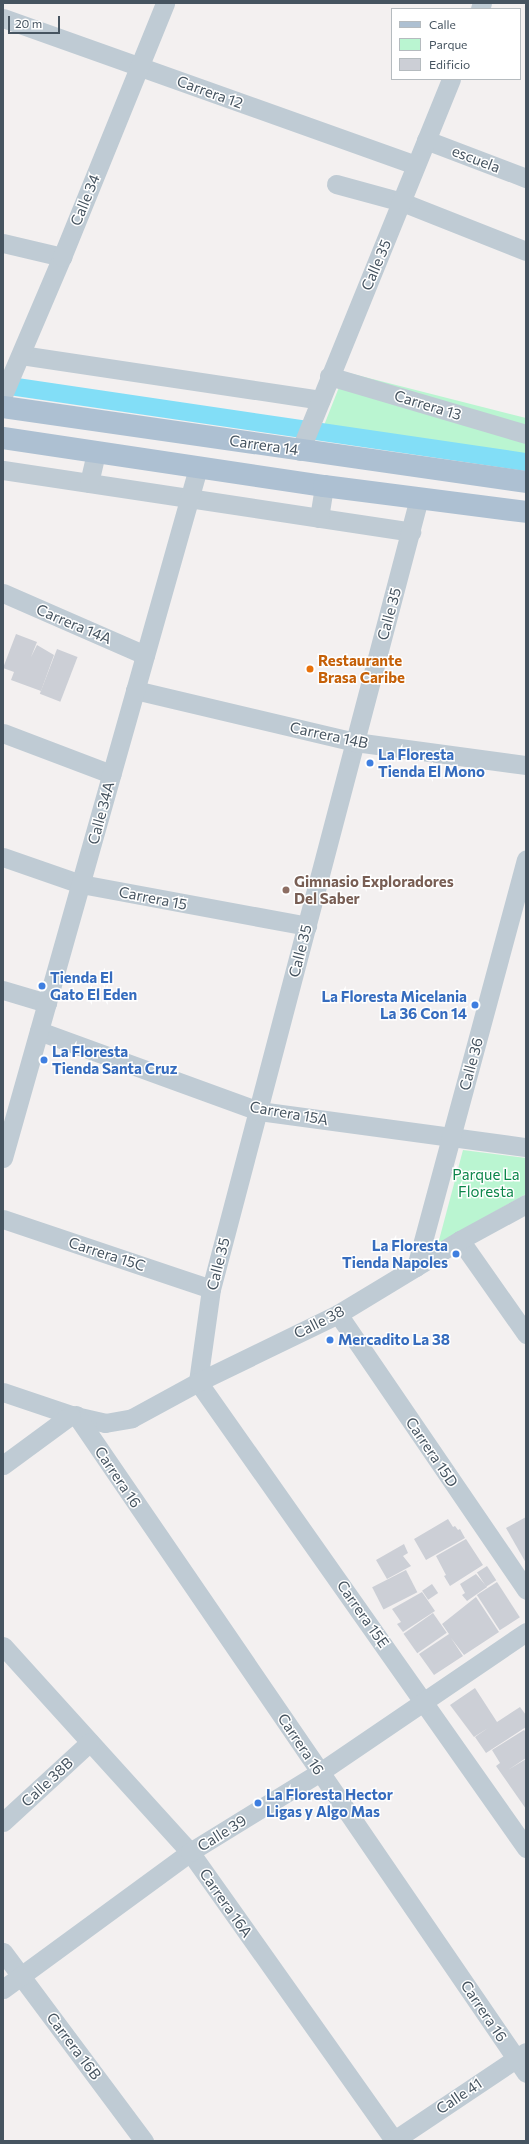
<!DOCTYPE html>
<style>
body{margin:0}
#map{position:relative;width:529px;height:2144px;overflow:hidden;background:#f3f0f0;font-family:Commissioner,sans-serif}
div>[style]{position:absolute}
.green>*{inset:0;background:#baf5d1}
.canal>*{height:18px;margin:-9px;padding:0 9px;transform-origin:9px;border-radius:9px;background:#82def7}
.building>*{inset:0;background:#cccfd6;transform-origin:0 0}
.minor>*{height:19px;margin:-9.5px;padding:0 9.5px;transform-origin:9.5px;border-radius:9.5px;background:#bfcbd4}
.major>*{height:22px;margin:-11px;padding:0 11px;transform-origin:11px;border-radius:11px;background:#adc0d2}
.dots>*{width:11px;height:11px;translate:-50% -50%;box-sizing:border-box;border:2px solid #fff;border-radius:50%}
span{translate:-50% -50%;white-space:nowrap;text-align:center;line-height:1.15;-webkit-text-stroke:3px #fff;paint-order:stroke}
.street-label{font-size:15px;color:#465460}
.food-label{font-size:15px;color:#c56008;font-weight:700}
.left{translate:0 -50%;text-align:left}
.shop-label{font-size:15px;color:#366cbe;font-weight:700}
.right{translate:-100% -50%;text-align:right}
.education-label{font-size:15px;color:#785e54;font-weight:700}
.park-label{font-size:15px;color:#0c864a}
.frame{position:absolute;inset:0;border:4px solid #465460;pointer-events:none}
.legend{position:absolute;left:391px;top:8px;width:130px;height:72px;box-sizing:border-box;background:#fff;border:1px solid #b5bbbf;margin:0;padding:5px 7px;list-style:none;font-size:12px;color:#465460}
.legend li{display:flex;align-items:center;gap:8px;height:20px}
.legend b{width:20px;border:1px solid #b5bbbf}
.scale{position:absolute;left:8px;top:16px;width:52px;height:18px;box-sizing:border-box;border:2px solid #465460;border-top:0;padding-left:5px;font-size:12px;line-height:14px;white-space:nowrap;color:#465460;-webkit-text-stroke:3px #fff;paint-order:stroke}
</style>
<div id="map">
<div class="green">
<i style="clip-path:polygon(345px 372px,526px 418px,526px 469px,319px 438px)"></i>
<i style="clip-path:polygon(463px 1150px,526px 1158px,526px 1194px,438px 1244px)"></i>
</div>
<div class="canal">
<i style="left:3px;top:385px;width:529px;rotate:8.38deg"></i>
</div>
<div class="building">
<i style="clip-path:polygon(16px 634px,37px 642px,31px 657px,37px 645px,54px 655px,41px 691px,11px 680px,14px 672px,3px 668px)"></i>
<i style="left:57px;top:649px;width:22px;height:48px;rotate:21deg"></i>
<i style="clip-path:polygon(526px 1517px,526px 1563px,506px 1528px)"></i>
<i style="clip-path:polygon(448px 1519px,453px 1527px,455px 1526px,458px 1530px,460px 1529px,465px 1538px,426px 1560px,414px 1539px)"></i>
<i style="clip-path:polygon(466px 1539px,483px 1565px,450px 1586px,444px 1576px,446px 1575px,436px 1556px)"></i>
<i style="clip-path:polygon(404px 1544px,408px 1553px,403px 1556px,411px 1566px,387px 1579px,376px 1560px)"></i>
<i style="left:487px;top:1566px;width:17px;height:12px;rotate:57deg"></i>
<i style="left:406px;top:1570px;width:25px;height:38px;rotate:63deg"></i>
<i style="clip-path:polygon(476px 1574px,487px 1587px,467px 1601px,462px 1595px,465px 1593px,460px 1584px)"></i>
<i style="left:497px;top:1582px;width:42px;height:24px;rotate:57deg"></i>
<i style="left:432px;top:1584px;width:11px;height:12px;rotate:56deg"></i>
<i style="clip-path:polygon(422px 1592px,435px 1611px,403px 1632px,397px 1624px,401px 1622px,392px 1609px)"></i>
<i style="clip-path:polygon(476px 1597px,499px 1632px,464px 1655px,451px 1638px,463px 1656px,434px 1675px,419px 1654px,449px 1634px,442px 1624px)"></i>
<i style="left:433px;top:1613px;width:24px;height:36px;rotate:55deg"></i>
<i style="clip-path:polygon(475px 1688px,497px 1722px,520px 1707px,526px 1715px,526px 1727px,486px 1753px,475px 1737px,488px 1728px,474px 1737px,450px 1705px)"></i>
<i style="clip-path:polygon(524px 1730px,526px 1732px,526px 1758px,508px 1770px,526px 1759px,526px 1809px,496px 1766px,500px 1763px,492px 1750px)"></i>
</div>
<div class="minor">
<i style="left:480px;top:9px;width:6px;rotate:-72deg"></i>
<i style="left:3px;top:18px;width:438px;rotate:19.6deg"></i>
<i style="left:426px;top:140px;width:107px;rotate:20.8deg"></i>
<i style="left:336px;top:184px;width:68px;rotate:15.3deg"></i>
<i style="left:402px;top:202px;width:133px;rotate:21.6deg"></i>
<i style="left:3px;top:243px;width:61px;rotate:13.3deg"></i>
<i style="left:21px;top:355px;width:303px;rotate:8.5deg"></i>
<i style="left:329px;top:376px;width:205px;rotate:16.4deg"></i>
<i style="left:3px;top:395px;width:150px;rotate:-66.9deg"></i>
<i style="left:62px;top:257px;width:274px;rotate:-67.9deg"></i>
<i style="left:300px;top:451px;width:401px;rotate:-67.9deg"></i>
<i style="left:3px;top:470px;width:413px;rotate:8.6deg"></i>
<i style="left:89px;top:483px;width:32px;rotate:-77deg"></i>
<i style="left:419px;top:498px;width:818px;rotate:104.73deg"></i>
<i style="left:211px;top:1289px;width:94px;rotate:98deg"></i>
<i style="left:198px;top:1382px;width:570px;rotate:54.86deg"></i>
<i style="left:319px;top:518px;width:32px;rotate:-81deg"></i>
<i style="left:3px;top:593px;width:155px;rotate:23.6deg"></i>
<i style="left:135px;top:690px;width:226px;rotate:13.3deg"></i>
<i style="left:355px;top:742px;width:173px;rotate:7.7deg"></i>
<i style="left:3px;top:733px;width:116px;rotate:20.8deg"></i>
<i style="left:3px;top:857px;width:83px;rotate:19.1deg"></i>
<i style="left:81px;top:884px;width:230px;rotate:10.5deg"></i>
<i style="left:3px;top:990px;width:46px;rotate:16.5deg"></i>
<i style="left:39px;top:1031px;width:234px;rotate:20deg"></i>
<i style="left:259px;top:1111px;width:269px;rotate:7.7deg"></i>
<i style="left:3px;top:1158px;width:717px;rotate:-74.22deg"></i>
<i style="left:3px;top:1219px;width:219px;rotate:18.6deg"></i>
<i style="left:460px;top:1240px;width:115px;rotate:54.9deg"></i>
<i style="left:416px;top:1267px;width:422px;rotate:-74.9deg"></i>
<i style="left:338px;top:1314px;width:334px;rotate:55.7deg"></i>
<i style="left:3px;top:1392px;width:72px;rotate:18.7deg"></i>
<i style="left:71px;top:1415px;width:35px;rotate:13deg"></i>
<i style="left:105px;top:1423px;width:27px;rotate:-10deg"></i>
<i style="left:132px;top:1418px;width:75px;rotate:-28.6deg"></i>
<i style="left:198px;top:1382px;width:156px;rotate:-25.9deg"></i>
<i style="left:338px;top:1314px;width:143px;rotate:-31.2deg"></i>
<i style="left:460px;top:1240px;width:75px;rotate:-28.6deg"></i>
<i style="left:76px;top:1415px;width:797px;rotate:55.63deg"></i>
<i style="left:3px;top:1465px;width:84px;rotate:-36.3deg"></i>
<i style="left:3px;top:1646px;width:278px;rotate:47.8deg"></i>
<i style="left:190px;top:1852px;width:354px;rotate:54.7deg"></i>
<i style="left:3px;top:1822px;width:118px;rotate:-42.6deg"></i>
<i style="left:3px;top:1952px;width:236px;rotate:53.3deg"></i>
<i style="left:3px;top:1989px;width:232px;rotate:-36.2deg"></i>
<i style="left:190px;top:1852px;width:153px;rotate:-31.6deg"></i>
<i style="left:320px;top:1772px;width:249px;rotate:-34.2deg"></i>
<i style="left:393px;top:2141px;width:160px;rotate:-33.8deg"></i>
</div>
<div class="major">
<i style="left:3px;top:407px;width:528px;rotate:8.16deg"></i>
<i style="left:3px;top:438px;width:325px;rotate:8.5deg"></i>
<i style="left:324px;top:486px;width:204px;rotate:7.3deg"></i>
</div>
<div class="dots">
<i style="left:310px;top:669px;background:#e8710a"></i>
<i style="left:370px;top:763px;background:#3f7fe0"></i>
<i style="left:286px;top:890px;background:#8d6e63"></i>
<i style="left:42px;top:986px;background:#3f7fe0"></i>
<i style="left:475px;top:1005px;background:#3f7fe0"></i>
<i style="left:44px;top:1060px;background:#3f7fe0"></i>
<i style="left:456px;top:1254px;background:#3f7fe0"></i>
<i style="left:330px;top:1340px;background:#3f7fe0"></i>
<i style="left:258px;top:1803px;background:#3f7fe0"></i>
</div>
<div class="street-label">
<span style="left:210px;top:92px;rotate:20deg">Carrera 12</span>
<span style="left:476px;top:159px;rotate:21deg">escuela</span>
<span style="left:85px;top:200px;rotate:-68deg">Calle 34</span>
<span style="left:376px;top:265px;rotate:-67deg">Calle 35</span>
<span style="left:428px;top:405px;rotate:17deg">Carrera 13</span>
<span style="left:264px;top:445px;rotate:8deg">Carrera 14</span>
<span style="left:389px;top:614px;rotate:-75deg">Calle 35</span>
<span style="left:74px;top:624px;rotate:23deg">Carrera 14A</span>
<span style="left:329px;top:735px;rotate:12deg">Carrera 14B</span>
<span style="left:101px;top:813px;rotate:-75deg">Calle 34A</span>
<span style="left:153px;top:898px;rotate:11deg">Carrera 15</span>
<span style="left:300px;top:951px;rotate:-76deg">Calle 35</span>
<span style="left:471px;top:1064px;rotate:-75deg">Calle 36</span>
<span style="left:289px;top:1113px;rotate:10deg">Carrera 15A</span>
<span style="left:107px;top:1254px;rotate:18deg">Carrera 15C</span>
<span style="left:218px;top:1264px;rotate:-76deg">Calle 35</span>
<span style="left:319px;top:1322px;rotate:-27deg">Calle 38</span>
<span style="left:432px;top:1452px;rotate:56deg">Carrera 15D</span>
<span style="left:118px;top:1477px;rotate:56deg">Carrera 16</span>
<span style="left:363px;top:1614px;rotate:55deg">Carrera 15E</span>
<span style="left:301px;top:1744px;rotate:56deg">Carrera 16</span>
<span style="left:47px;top:1782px;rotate:-43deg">Calle 38B</span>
<span style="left:222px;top:1833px;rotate:-32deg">Calle 39</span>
<span style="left:226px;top:1903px;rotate:55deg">Carrera 16A</span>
<span style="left:484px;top:2011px;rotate:56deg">Carrera 16</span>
<span style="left:74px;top:2046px;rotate:53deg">Carrera 16B</span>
<span style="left:459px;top:2096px;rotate:-34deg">Calle 41</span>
</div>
<div class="food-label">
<span class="left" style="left:318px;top:669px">Restaurante<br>Brasa Caribe</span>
</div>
<div class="shop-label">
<span class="left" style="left:378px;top:763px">La Floresta<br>Tienda El Mono</span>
<span class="left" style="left:50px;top:986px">Tienda El<br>Gato El Eden</span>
<span class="right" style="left:467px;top:1005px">La Floresta Micelania<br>La 36 Con 14</span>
<span class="left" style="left:52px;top:1060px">La Floresta<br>Tienda Santa Cruz</span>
<span class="right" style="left:448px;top:1254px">La Floresta<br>Tienda Napoles</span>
<span class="left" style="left:338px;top:1340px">Mercadito La 38</span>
<span class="left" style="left:266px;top:1803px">La Floresta Hector<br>Ligas y Algo Mas</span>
</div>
<div class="education-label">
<span class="left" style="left:294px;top:890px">Gimnasio Exploradores<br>Del Saber</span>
</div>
<div class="park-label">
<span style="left:486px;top:1183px">Parque La<br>Floresta</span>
</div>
<div class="frame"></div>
<ul class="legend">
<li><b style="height:5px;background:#adc0d2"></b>Calle</li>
<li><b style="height:11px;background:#baf5d1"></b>Parque</li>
<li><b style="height:11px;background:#cccfd6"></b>Edificio</li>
</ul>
<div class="scale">20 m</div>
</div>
